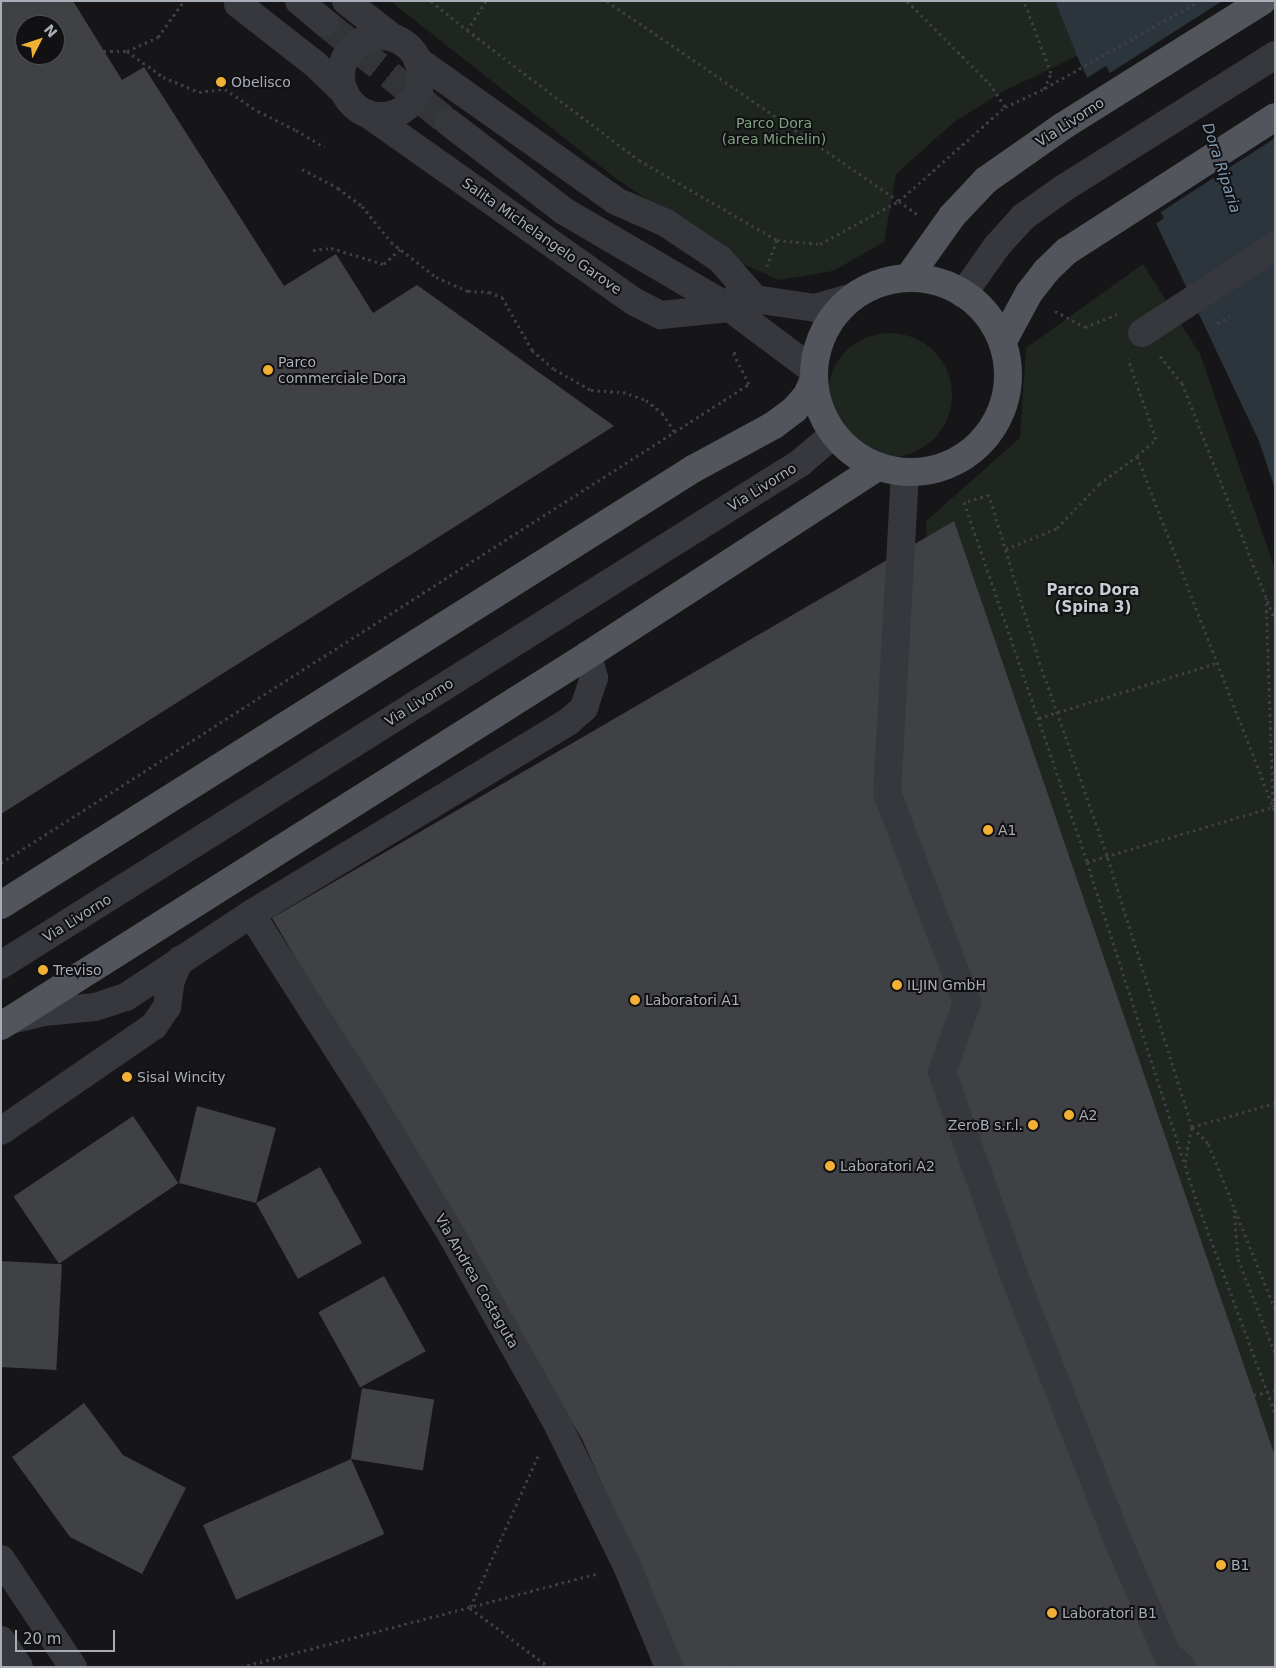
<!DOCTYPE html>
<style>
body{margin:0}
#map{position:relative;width:1276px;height:1668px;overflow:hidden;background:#161618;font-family:"DejaVu Sans",sans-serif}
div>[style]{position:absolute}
.green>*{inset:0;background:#1e261f}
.round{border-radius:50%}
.water>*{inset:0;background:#2c353c}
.pier>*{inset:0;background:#161618}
.building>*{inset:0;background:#404145;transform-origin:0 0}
.minor-tunnel>*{height:28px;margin-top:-14px;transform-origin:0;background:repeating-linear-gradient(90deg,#333438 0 28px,transparent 0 42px)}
.path>*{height:3px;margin-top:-1.5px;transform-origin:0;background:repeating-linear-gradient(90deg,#3d3f44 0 2.5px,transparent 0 6.5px)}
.minor>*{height:28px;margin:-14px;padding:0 14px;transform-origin:14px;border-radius:14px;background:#37383d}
.minor>.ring{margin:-14px;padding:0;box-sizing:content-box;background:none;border:28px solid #37383d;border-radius:50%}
.major>*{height:28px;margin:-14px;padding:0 14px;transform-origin:14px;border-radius:14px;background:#53555c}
.major>.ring{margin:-14px;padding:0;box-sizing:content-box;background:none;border:28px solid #53555c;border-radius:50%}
.minor-bridge>*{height:28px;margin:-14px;padding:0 14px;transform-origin:14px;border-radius:14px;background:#37383d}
.dots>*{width:14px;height:14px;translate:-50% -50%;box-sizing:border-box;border:2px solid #111113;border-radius:50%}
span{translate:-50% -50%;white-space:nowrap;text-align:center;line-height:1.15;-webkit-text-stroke:4px #111113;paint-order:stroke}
.poi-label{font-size:14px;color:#a8adb8}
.left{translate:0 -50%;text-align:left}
.right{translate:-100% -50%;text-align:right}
.street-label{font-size:14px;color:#a8adb8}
.park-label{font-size:14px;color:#7fa381}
.water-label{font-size:15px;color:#7f9bb3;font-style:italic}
.neighbourhood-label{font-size:15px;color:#c9ccd4;font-weight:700}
.frame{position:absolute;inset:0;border:2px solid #a8adb8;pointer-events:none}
.north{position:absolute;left:15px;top:15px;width:50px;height:50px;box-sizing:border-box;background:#111113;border:1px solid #4d4f55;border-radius:50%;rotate:49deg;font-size:14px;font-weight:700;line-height:20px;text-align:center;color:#a8adb8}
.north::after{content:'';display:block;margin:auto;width:18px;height:22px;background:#f2b134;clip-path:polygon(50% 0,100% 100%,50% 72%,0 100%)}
.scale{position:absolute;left:15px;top:1630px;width:100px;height:22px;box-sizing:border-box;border:2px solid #a8adb8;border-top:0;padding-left:6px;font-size:15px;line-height:18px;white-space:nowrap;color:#a8adb8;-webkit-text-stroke:4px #111113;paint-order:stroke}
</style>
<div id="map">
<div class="green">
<i style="clip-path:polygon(390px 1px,1055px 1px,1077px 56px,1002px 92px,954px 122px,896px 174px,884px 242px,833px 271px,779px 280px,739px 262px,614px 177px)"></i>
<i style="clip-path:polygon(1143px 264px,1200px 354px,1275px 569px,1275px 1461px,932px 766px,926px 521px,1020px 438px,1026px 348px)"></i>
<i class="round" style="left:828px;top:333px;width:124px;height:124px"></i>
</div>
<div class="water">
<i style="clip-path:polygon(1055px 1px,1268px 1px,1275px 16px,1275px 489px,1259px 441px,1077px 56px)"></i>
</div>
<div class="pier">
<i style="clip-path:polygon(1222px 1px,1271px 1px,1275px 10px,1275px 138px,1161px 212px,1164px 218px,1154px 225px,1085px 79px,1106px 66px,1110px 73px)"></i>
</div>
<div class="building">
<i style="clip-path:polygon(evenodd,1px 1px,73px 1px,122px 80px,144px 67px,284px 286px,336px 254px,373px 313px,417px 285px,614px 426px,1px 814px,1px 1px,25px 25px,55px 25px,55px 55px,25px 55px,25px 25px)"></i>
<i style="clip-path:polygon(954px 521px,1275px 1456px,1275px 1667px,683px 1667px,582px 1439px,272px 918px)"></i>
<i style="clip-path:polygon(197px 1106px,276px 1128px,256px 1203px,320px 1167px,362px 1243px,298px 1279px,256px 1203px,179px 1183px)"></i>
<i style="left:133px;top:1116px;width:81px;height:144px;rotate:56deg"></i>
<i style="left:1px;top:1261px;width:61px;height:106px;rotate:3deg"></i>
<i style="left:384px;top:1276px;width:86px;height:75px;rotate:61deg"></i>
<i style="left:362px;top:1388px;width:73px;height:72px;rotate:9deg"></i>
<i style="clip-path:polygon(84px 1403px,123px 1455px,186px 1488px,142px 1574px,70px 1537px,12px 1457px)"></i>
<i style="left:351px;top:1459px;width:82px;height:162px;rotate:66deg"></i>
</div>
<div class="minor-tunnel">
<i style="left:324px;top:22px;width:159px;rotate:38.9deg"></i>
</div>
<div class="path">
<i style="left:431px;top:1px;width:46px;rotate:38.9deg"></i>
<i style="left:486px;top:1px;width:35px;rotate:123deg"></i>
<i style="left:467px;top:30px;width:216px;rotate:37.1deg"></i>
<i style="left:639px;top:160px;width:160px;rotate:30.1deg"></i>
<i style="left:777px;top:240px;width:28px;rotate:111deg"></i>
<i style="left:607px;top:1px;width:354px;rotate:34.4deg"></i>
<i style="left:899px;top:201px;width:142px;rotate:-41.6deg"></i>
<i style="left:907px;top:1px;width:116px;rotate:45deg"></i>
<i style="left:989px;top:83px;width:29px;rotate:56deg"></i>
<i style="left:1005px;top:107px;width:43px;rotate:-24.8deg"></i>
<i style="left:1044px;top:89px;width:17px;rotate:-66deg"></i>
<i style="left:1051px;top:73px;width:77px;rotate:-110.6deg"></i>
<i style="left:104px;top:51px;width:23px"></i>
<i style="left:127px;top:51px;width:34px;rotate:-24deg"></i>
<i style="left:158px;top:37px;width:44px;rotate:-54.2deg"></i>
<i style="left:127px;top:51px;width:44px;rotate:35.8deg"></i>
<i style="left:163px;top:77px;width:39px;rotate:23deg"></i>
<i style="left:199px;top:92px;width:26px;rotate:-7deg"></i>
<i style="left:225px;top:89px;width:40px;rotate:34deg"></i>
<i style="left:258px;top:111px;width:42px;rotate:26.6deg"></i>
<i style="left:296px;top:130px;width:33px;rotate:31deg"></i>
<i style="left:1045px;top:88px;width:173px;rotate:-29.4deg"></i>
<i style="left:302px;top:169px;width:41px;rotate:27.8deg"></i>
<i style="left:338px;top:188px;width:30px;rotate:37deg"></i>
<i style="left:362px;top:206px;width:46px;rotate:51.1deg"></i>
<i style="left:391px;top:242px;width:57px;rotate:37.9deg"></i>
<i style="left:436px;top:277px;width:35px;rotate:24deg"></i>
<i style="left:468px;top:291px;width:21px;rotate:3deg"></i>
<i style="left:489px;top:292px;width:14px;rotate:21deg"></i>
<i style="left:502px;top:297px;width:61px;rotate:60.5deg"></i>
<i style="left:532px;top:350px;width:29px;rotate:41deg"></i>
<i style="left:554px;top:369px;width:43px;rotate:29.6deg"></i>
<i style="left:591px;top:390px;width:32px;rotate:4deg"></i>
<i style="left:623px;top:392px;width:24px;rotate:19deg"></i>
<i style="left:646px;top:400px;width:21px;rotate:39deg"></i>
<i style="left:662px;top:413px;width:23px;rotate:56deg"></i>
<i style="left:777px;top:240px;width:43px;rotate:5.3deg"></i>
<i style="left:820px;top:244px;width:90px;rotate:-28.6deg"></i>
<i style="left:899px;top:201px;width:22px;rotate:36deg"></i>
<i style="left:313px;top:250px;width:18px;rotate:-6deg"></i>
<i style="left:331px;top:248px;width:55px;rotate:16.8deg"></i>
<i style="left:384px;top:264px;width:22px;rotate:-43deg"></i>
<i style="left:1055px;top:311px;width:34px;rotate:28deg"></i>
<i style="left:1085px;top:327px;width:35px;rotate:-22deg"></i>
<i style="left:1217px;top:321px;width:3px;rotate:72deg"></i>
<i style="left:1218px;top:324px;width:14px;rotate:-36deg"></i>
<i style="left:1160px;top:356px;width:35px;rotate:51deg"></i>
<i style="left:1182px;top:383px;width:255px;rotate:68.6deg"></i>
<i style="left:1137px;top:456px;width:382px;rotate:68.8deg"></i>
<i style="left:1006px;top:549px;width:55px;rotate:-22.4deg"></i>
<i style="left:1057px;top:528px;width:61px;rotate:-46.3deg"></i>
<i style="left:1099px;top:484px;width:47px;rotate:-36.4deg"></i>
<i style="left:1137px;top:456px;width:25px;rotate:-42deg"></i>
<i style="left:1156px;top:439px;width:85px;rotate:-109.3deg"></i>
<i style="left:1039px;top:718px;width:186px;rotate:-17.2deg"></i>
<i style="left:1087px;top:862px;width:194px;rotate:-16.5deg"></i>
<i style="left:1273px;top:807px;width:209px;rotate:-91.9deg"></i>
<i style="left:1px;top:863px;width:888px;rotate:-32.63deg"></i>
<i style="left:749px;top:384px;width:34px;rotate:-117deg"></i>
<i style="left:734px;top:354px;width:5px;rotate:-68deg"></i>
<i style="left:1185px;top:1162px;width:36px;rotate:-79deg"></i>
<i style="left:1192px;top:1127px;width:86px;rotate:-16.1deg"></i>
<i style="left:1234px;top:1209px;width:50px;rotate:85.4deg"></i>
<i style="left:1238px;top:1259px;width:101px;rotate:68.5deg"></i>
<i style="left:479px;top:1222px;width:407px;rotate:-22.7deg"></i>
<i style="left:854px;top:1065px;width:82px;rotate:-29.1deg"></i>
<i style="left:1275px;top:1309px;width:179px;rotate:-112deg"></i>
<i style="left:1208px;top:1143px;width:23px;rotate:-135deg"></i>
<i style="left:1192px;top:1127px;width:285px;rotate:-107.4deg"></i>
<i style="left:1107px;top:855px;width:202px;rotate:-109.3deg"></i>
<i style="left:1040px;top:664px;width:177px;rotate:-106.8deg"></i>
<i style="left:989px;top:495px;width:26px;rotate:164deg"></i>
<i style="left:964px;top:502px;width:380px;rotate:71.1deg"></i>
<i style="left:1087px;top:862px;width:357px;rotate:72.1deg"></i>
<i style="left:1197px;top:1202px;width:225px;rotate:69.7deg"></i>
<i style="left:1108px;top:1428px;width:171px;rotate:-12.8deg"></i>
<i style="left:637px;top:1435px;width:250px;rotate:67.9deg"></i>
<i style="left:538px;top:1456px;width:167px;rotate:114.1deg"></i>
<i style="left:470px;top:1608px;width:99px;rotate:36.8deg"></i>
<i style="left:676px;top:1530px;width:382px;rotate:-13.3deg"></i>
<i style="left:654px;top:1555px;width:30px;rotate:-27deg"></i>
<i style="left:241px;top:1667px;width:367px;rotate:-14.7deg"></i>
</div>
<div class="minor">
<i style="left:299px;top:1px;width:33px;rotate:40deg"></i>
<i style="left:346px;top:1px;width:60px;rotate:38.2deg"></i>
<i style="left:238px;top:4px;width:98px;rotate:37.9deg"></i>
<i style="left:315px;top:64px;width:42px;rotate:44deg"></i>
<i class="ring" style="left:341px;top:36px;width:52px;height:52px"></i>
<i style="left:417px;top:60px;width:244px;rotate:35.3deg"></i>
<i style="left:616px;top:201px;width:55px;rotate:23.7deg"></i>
<i style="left:666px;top:223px;width:65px;rotate:33.7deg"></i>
<i style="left:720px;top:259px;width:53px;rotate:48.8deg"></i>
<i style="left:368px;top:114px;width:327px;rotate:35.2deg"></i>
<i style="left:635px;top:302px;width:29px;rotate:27deg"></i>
<i style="left:661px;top:315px;width:69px;rotate:-5.8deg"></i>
<i style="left:448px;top:122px;width:146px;rotate:37.5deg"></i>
<i style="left:564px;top:211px;width:192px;rotate:30.3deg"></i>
<i style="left:730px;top:308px;width:104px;rotate:36.8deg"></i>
<i style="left:738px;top:294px;width:18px;rotate:16deg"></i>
<i style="left:755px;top:299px;width:61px;rotate:8.5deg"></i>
<i style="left:815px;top:308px;width:40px;rotate:-16deg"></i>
<i style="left:963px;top:294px;width:59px;rotate:-54.7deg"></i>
<i style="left:997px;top:246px;width:39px;rotate:-48deg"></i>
<i style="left:1023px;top:217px;width:50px;rotate:-35.3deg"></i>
<i style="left:1064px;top:188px;width:249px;rotate:-32.2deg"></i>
<i style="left:1142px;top:333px;width:159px;rotate:-33.2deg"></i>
<i style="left:905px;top:473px;width:321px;rotate:93.2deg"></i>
<i style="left:887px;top:793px;width:224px;rotate:69.1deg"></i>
<i style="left:967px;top:1002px;width:74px;rotate:109.7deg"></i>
<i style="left:942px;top:1072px;width:213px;rotate:70.5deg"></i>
<i style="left:251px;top:914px;width:230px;rotate:57.4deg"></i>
<i style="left:375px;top:1108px;width:147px;rotate:58.9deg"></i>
<i style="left:451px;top:1234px;width:212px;rotate:60.7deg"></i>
<i style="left:555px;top:1419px;width:164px;rotate:63.9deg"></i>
<i style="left:627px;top:1566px;width:109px;rotate:67.4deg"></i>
<i style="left:1px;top:965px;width:944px;rotate:-32.14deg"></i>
<i style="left:800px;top:463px;width:45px;rotate:-40.5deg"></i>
<i style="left:14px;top:1019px;width:31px;rotate:-13deg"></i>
<i style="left:44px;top:1012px;width:51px;rotate:-5.6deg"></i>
<i style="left:95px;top:1007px;width:33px;rotate:-18deg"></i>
<i style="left:126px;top:997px;width:150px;rotate:-33.6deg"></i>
<i style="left:251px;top:914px;width:371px;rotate:-31.2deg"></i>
<i style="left:568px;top:722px;width:21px;rotate:-41deg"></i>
<i style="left:584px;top:708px;width:32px;rotate:-72deg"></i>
<i style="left:594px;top:678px;width:24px;rotate:-105deg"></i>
<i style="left:1px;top:1131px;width:186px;rotate:-34.5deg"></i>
<i style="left:154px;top:1026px;width:23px;rotate:-56deg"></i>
<i style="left:167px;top:1007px;width:27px;rotate:-82deg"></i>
<i style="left:171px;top:980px;width:22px;rotate:-66deg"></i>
<i style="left:1121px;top:1548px;width:116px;rotate:66.5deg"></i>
<i style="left:1167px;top:1654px;width:20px;rotate:41deg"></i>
<i style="left:1px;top:1559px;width:130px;rotate:56.3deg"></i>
<i style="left:1px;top:1640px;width:32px;rotate:56deg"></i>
</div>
<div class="major">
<i class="ring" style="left:814px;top:278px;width:166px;height:166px"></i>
<i style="left:908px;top:278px;width:76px;rotate:-54.6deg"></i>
<i style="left:952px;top:216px;width:50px;rotate:-46.6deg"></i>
<i style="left:986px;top:180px;width:94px;rotate:-35deg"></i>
<i style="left:1063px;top:126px;width:235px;rotate:-32.1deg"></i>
<i style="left:1003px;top:341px;width:55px;rotate:-61.6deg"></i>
<i style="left:1029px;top:293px;width:28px;rotate:-52deg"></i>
<i style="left:1046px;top:271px;width:29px;rotate:-44deg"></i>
<i style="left:1067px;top:251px;width:247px;rotate:-32.8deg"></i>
<i style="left:1px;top:905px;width:818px;rotate:-32.21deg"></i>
<i style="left:693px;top:469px;width:92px;rotate:-28.5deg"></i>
<i style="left:774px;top:425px;width:26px;rotate:-37deg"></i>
<i style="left:795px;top:409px;width:18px;rotate:-49deg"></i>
<i style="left:807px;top:395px;width:17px;rotate:-66deg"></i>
<i style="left:1px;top:1026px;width:694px;rotate:-32.29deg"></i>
<i style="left:588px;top:655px;width:345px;rotate:-33deg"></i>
</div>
<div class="minor-bridge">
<i style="left:1013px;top:1273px;width:295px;rotate:68.6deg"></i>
</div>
<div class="dots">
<i style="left:221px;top:82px;background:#f2b134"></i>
<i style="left:268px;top:370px;background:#f2b134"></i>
<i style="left:988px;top:830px;background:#f2b134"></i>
<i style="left:43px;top:970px;background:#f2b134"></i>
<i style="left:897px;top:985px;background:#f2b134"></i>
<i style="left:635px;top:1000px;background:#f2b134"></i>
<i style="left:127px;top:1077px;background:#f2b134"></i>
<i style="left:1069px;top:1115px;background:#f2b134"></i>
<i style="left:1033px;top:1125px;background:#f2b134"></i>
<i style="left:830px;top:1166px;background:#f2b134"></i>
<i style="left:1221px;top:1565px;background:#f2b134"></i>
<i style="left:1052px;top:1613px;background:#f2b134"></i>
</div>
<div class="poi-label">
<span class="left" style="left:231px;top:82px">Obelisco</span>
<span class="left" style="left:278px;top:370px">Parco<br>commerciale Dora</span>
<span class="left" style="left:998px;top:830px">A1</span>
<span class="left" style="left:53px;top:970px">Treviso</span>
<span class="left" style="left:907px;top:985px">ILJIN GmbH</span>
<span class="left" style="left:645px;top:1000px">Laboratori A1</span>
<span class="left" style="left:137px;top:1077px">Sisal Wincity</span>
<span class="left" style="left:1079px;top:1115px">A2</span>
<span class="right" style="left:1023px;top:1125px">ZeroB s.r.l.</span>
<span class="left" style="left:840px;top:1166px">Laboratori A2</span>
<span class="left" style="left:1231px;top:1565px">B1</span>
<span class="left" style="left:1062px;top:1613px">Laboratori B1</span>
</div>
<div class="street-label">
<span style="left:1070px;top:122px;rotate:-33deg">Via Livorno</span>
<span style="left:542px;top:236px;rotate:35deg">Salita Michelangelo Garove</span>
<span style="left:762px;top:487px;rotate:-32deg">Via Livorno</span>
<span style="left:419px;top:702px;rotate:-32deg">Via Livorno</span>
<span style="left:77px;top:918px;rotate:-32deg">Via Livorno</span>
<span style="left:477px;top:1281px;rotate:60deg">Via Andrea Costaguta</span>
</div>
<div class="park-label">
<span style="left:774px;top:131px">Parco Dora<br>(area Michelin)</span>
</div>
<div class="water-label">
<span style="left:1221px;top:168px;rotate:72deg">Dora Riparia</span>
</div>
<div class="neighbourhood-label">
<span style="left:1093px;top:599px">Parco Dora<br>(Spina 3)</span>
</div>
<div class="frame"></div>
<div class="north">N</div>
<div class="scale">20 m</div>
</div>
